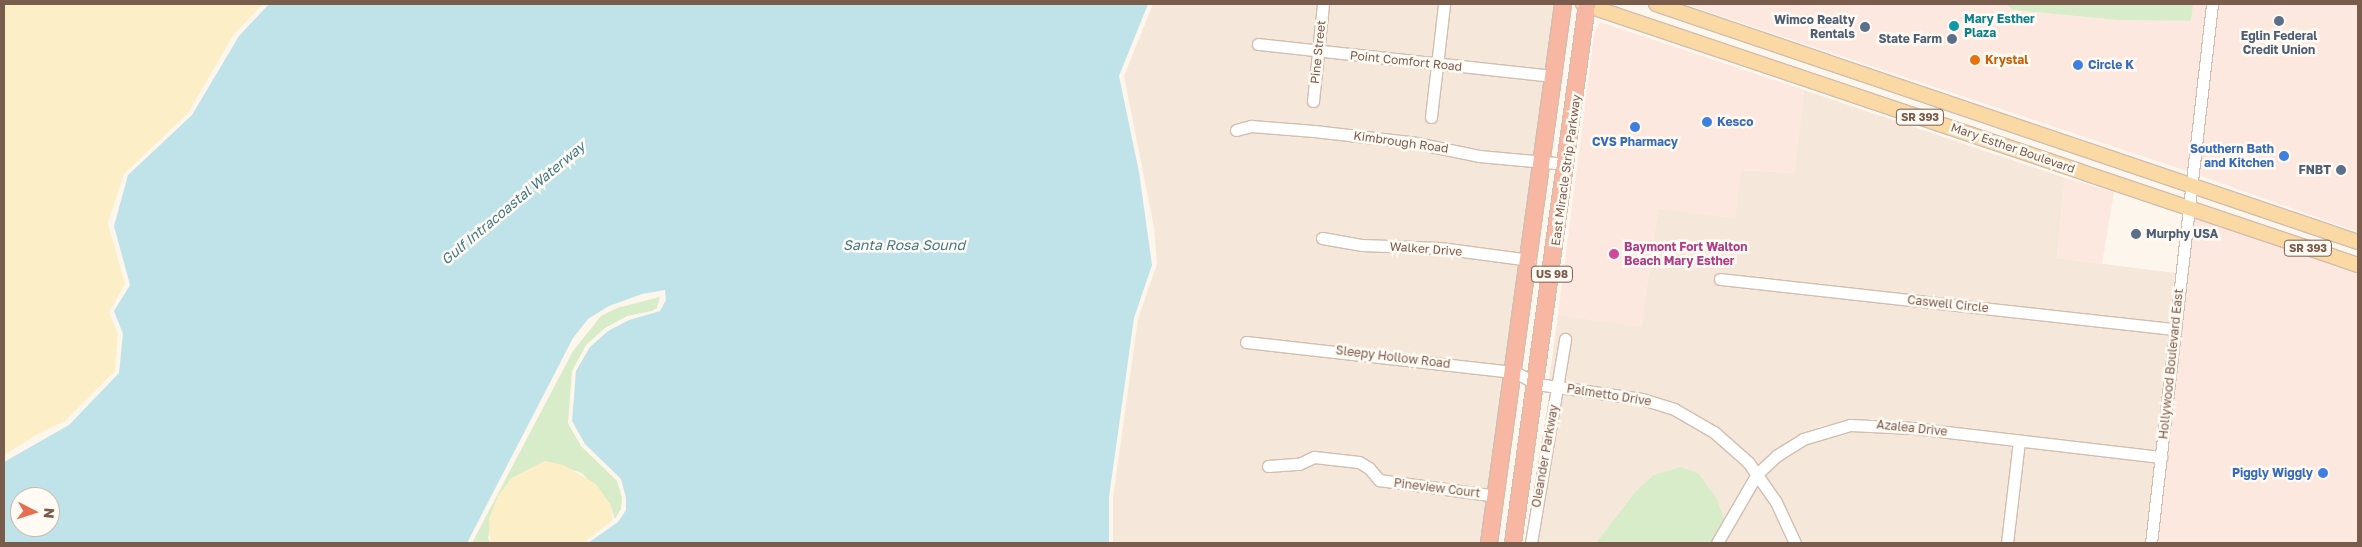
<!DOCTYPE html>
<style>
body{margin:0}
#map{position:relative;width:2362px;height:547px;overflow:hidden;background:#fdf6ec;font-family:"Golos Text",sans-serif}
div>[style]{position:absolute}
.residential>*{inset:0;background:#f5e8da}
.commercial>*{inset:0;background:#fde8e0}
.green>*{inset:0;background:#d8ecc9}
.sand>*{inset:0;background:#fcefc7}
.water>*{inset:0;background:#bfe3e8}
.roads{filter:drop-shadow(1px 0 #d1beb0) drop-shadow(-1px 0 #d1beb0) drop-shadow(0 1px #d1beb0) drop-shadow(0 -1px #d1beb0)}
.minor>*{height:11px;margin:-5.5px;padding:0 5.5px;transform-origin:5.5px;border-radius:5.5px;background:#fff}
.major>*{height:14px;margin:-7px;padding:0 7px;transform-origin:7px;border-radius:7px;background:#fbd9a5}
.highway>*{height:16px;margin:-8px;padding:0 8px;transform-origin:8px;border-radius:8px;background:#f7b7a3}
.dots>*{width:14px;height:14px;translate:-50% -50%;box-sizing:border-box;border:2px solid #fffaf3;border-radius:50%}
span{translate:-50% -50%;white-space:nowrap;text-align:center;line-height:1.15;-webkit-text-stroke:5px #fffaf3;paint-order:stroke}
.shield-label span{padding:1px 4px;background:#fffaf3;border:1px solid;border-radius:4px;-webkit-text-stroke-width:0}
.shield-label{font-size:11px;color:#7a5c4d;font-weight:700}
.culture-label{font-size:12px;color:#0d838f;font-weight:700}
.left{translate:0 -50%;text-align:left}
.service-label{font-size:12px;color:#4e5e75;font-weight:700}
.right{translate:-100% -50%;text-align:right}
.street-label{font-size:12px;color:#7a5c4d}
.food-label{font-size:12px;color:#c56008;font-weight:700}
.shop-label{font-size:12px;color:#366cbe;font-weight:700}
.hotel-label{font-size:12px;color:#b23c85;font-weight:700}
.water-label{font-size:14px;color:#437c86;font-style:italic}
.frame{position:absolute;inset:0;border:5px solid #7a5c4d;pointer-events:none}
.north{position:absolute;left:10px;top:487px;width:50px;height:50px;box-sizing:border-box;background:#fffaf3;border:1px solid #cabbb1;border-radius:50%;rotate:95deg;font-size:14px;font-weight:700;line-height:20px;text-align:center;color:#7a5c4d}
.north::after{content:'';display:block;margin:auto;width:18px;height:22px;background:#e76f51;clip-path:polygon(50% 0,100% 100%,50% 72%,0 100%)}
</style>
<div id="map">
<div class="residential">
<i style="clip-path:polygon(1153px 4px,1318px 4px,1313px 47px,1253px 39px,1252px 48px,1312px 56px,1308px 105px,1318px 106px,1323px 57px,1431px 68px,1425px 121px,1435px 123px,1442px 70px,1547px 80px,1537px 157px,1480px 151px,1412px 138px,1241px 123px,1229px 128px,1233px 136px,1252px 131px,1313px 136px,1536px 166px,1524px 254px,1362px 240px,1318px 233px,1316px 241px,1361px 250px,1440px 253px,1523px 264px,1509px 367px,1360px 348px,1241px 337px,1240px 346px,1508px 376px,1491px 490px,1380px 476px,1373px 464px,1360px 457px,1315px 452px,1297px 460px,1263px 462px,1263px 471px,1300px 469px,1315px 462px,1358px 467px,1378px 485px,1489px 499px,1483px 543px,1113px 543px,1113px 497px,1138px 319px,1157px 264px,1154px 227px,1124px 76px)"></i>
<i style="clip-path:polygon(1329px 4px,1439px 4px,1432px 59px,1324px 48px)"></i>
<i style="clip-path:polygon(1450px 4px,1557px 4px,1548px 71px,1443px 60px)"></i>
<i style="clip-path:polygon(1804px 90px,2065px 178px,2057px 258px,2175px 273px,2170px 324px,1716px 274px,1715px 283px,2169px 333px,2156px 451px,1871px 419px,1822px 426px,1801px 434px,1757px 466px,1718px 428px,1677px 405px,1643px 394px,1563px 383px,1571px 335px,1560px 334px,1552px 382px,1549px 381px,1558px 315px,1641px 326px,1658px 208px,1734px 218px,1741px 170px,1794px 173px)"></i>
<i style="clip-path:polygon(1562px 392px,1641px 403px,1672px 413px,1711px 435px,1750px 474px,1724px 519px,1717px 499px,1680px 467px,1653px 475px,1635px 492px,1596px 543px,1536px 543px)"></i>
<i style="clip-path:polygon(1851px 429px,1872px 429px,2013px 445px,2002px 543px,1800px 543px,1781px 500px,1763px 474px,1806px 443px)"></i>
<i style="clip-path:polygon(2024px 446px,2155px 461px,2145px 543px,2013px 543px)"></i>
<i style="clip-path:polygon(1757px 483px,1771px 504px,1789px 543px,1724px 543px)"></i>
</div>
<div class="commercial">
<i style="clip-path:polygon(1685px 4px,2006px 4px,2013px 10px,2117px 20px,2190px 21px,2193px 4px,2207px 4px,2187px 171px)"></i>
<i style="clip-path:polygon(2218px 4px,2358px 4px,2358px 232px,2198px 175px)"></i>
<i style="clip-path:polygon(1600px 22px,1804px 90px,1794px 173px,1741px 170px,1735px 218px,1658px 209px,1641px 327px,1558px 315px,1594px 35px)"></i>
<i style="clip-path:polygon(2065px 178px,2114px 192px,2102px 264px,2057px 258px)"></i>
<i style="clip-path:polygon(2193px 217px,2358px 273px,2358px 543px,2157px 543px)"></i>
</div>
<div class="green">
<i style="clip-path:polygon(2006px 4px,2193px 4px,2191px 21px,2117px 20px,2013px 10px)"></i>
<i style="clip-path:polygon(660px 297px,657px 308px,652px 311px,627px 316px,605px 328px,586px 345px,572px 371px,568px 423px,581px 446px,617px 481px,622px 498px,621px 509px,615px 519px,610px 504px,582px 473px,545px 461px,512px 478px,498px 496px,488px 538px,490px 543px,472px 543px,573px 351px,601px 316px,617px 308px)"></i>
<i style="clip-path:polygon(1680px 467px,1698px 473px,1717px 499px,1724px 519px,1711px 543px,1596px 543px,1635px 492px,1653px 475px)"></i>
</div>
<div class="sand">
<i style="clip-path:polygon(4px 4px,263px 4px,234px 34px,188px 113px,124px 174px,108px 223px,125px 284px,109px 312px,118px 334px,115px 371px,65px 421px,36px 435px,4px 455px)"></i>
<i style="clip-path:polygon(545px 461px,563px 465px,596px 484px,610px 504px,613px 520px,583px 543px,490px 543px,489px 519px,498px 496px,512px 478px)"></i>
</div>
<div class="water">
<i style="clip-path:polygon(evenodd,269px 4px,1148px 4px,1119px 76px,1139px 172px,1152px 265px,1134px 318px,1109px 497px,1109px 543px,588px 543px,618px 522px,626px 510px,626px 498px,621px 479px,585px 444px,572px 421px,576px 371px,590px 347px,608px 331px,629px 320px,660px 311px,666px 300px,665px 290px,642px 294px,609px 306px,588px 319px,573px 338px,467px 543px,4px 543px,4px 462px,69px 425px,119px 373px,123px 334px,114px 311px,130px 285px,114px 226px,128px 175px,192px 115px,239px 36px,269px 4px,20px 497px,50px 497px,50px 527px,20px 527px,20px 497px)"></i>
</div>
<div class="roads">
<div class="minor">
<i style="left:1258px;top:44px;width:298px;rotate:6.2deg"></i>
<i style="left:1313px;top:101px;width:98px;rotate:-84.1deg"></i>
<i style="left:1431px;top:117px;width:114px;rotate:-83.4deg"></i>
<i style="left:1236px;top:130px;width:16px;rotate:-15deg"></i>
<i style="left:1251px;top:126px;width:63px;rotate:4.5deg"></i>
<i style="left:1314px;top:131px;width:98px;rotate:6.5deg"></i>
<i style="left:1411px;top:142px;width:69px;rotate:11.6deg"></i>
<i style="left:1479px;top:156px;width:88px;rotate:5.2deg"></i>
<i style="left:1322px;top:238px;width:41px;rotate:9.9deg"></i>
<i style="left:1362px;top:245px;width:78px;rotate:2.2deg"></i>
<i style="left:1440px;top:248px;width:91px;rotate:7.6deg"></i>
<i style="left:1720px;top:279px;width:458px;rotate:6.3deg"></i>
<i style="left:1246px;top:342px;width:271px;rotate:6.4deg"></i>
<i style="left:1515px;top:372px;width:25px;rotate:29deg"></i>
<i style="left:1537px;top:384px;width:106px;rotate:8.1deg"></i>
<i style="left:1642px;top:399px;width:34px;rotate:17deg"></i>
<i style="left:1674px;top:409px;width:46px;rotate:29.9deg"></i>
<i style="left:1714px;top:432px;width:45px;rotate:41.4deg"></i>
<i style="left:1748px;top:462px;width:49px;rotate:55deg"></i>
<i style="left:1776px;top:502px;width:45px;rotate:65.1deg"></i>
<i style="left:1268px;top:466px;width:31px;rotate:-4deg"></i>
<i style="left:1299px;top:464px;width:17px;rotate:-25deg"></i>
<i style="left:1314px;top:457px;width:45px;rotate:6.3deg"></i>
<i style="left:1359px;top:462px;width:12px;rotate:31deg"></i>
<i style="left:1369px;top:468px;width:16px;rotate:50deg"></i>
<i style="left:1379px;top:480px;width:119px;rotate:7.7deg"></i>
<i style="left:1531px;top:543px;width:207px;rotate:-80.5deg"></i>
<i style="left:1717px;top:543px;width:80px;rotate:-59.9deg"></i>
<i style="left:1757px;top:474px;width:26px;rotate:-43deg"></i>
<i style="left:1776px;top:456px;width:32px;rotate:-32deg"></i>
<i style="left:1803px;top:439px;width:49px;rotate:-16.6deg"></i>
<i style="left:1850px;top:425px;width:63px;rotate:2.7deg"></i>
<i style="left:1913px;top:428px;width:250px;rotate:6.7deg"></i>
<i style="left:2007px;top:543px;width:103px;rotate:-83.3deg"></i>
<i style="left:2151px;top:543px;width:542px;rotate:-83.54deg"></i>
</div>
<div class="major">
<i style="left:1583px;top:4px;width:818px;rotate:18.61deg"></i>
<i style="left:1656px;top:4px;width:741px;rotate:18.73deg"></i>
</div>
<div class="highway">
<i style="left:1489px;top:543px;width:544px;rotate:-82.18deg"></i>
<i style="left:1513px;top:543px;width:544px;rotate:-82.18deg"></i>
</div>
</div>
<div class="dots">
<i style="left:2279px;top:21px;background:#5c6f8a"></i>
<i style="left:1954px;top:26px;background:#0f9aa8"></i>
<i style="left:1865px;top:27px;background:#5c6f8a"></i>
<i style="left:1952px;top:39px;background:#5c6f8a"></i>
<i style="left:1975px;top:60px;background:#e8710a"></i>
<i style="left:2078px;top:65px;background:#3f7fe0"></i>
<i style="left:1707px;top:122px;background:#3f7fe0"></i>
<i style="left:1635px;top:127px;background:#3f7fe0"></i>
<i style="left:2284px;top:156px;background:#3f7fe0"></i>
<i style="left:2341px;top:170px;background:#5c6f8a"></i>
<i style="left:2136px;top:234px;background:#5c6f8a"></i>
<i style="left:1614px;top:254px;background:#d1479c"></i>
<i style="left:2323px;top:473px;background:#3f7fe0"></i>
</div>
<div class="shield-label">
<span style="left:1920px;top:117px">SR 393</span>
<span style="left:2308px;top:248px">SR 393</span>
<span style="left:1552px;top:274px">US 98</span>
</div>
<div class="culture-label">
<span class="left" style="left:1964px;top:26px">Mary Esther<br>Plaza</span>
</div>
<div class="service-label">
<span class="right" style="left:1855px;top:27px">Wimco Realty<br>Rentals</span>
<span style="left:2279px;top:43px">Eglin Federal<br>Credit Union</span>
<span class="right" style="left:1942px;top:39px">State Farm</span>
<span class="right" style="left:2331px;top:170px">FNBT</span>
<span class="left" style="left:2146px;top:234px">Murphy USA</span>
</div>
<div class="street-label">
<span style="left:1318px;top:52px;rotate:-84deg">Pine Street</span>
<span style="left:1406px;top:61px;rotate:6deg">Point Comfort Road</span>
<span style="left:1401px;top:142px;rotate:8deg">Kimbrough Road</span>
<span style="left:2013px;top:148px;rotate:19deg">Mary Esther Boulevard</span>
<span style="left:1566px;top:170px;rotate:-82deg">East Miracle Strip Parkway</span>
<span style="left:1426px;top:249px;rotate:4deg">Walker Drive</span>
<span style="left:1948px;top:304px;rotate:6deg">Caswell Circle</span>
<span style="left:1393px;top:357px;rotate:7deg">Sleepy Hollow Road</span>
<span style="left:2171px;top:364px;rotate:-84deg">Hollywood Boulevard East</span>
<span style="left:1609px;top:395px;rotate:9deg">Palmetto Drive</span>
<span style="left:1912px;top:428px;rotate:6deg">Azalea Drive</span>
<span style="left:1545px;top:456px;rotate:-80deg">Oleander Parkway</span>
<span style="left:1437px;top:488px;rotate:7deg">Pineview Court</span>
</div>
<div class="food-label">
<span class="left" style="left:1985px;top:60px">Krystal</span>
</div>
<div class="shop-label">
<span class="left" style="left:2088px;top:65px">Circle K</span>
<span class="left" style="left:1717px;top:122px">Kesco</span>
<span style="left:1635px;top:142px">CVS Pharmacy</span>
<span class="right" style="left:2274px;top:156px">Southern Bath<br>and Kitchen</span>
<span class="right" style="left:2313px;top:473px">Piggly Wiggly</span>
</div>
<div class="hotel-label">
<span class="left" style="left:1624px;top:254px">Baymont Fort Walton<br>Beach Mary Esther</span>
</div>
<div class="water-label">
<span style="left:513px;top:203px;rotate:-40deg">Gulf Intracoastal Waterway</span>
<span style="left:904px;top:245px">Santa Rosa Sound</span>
</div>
<div class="frame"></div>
<div class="north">N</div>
</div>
